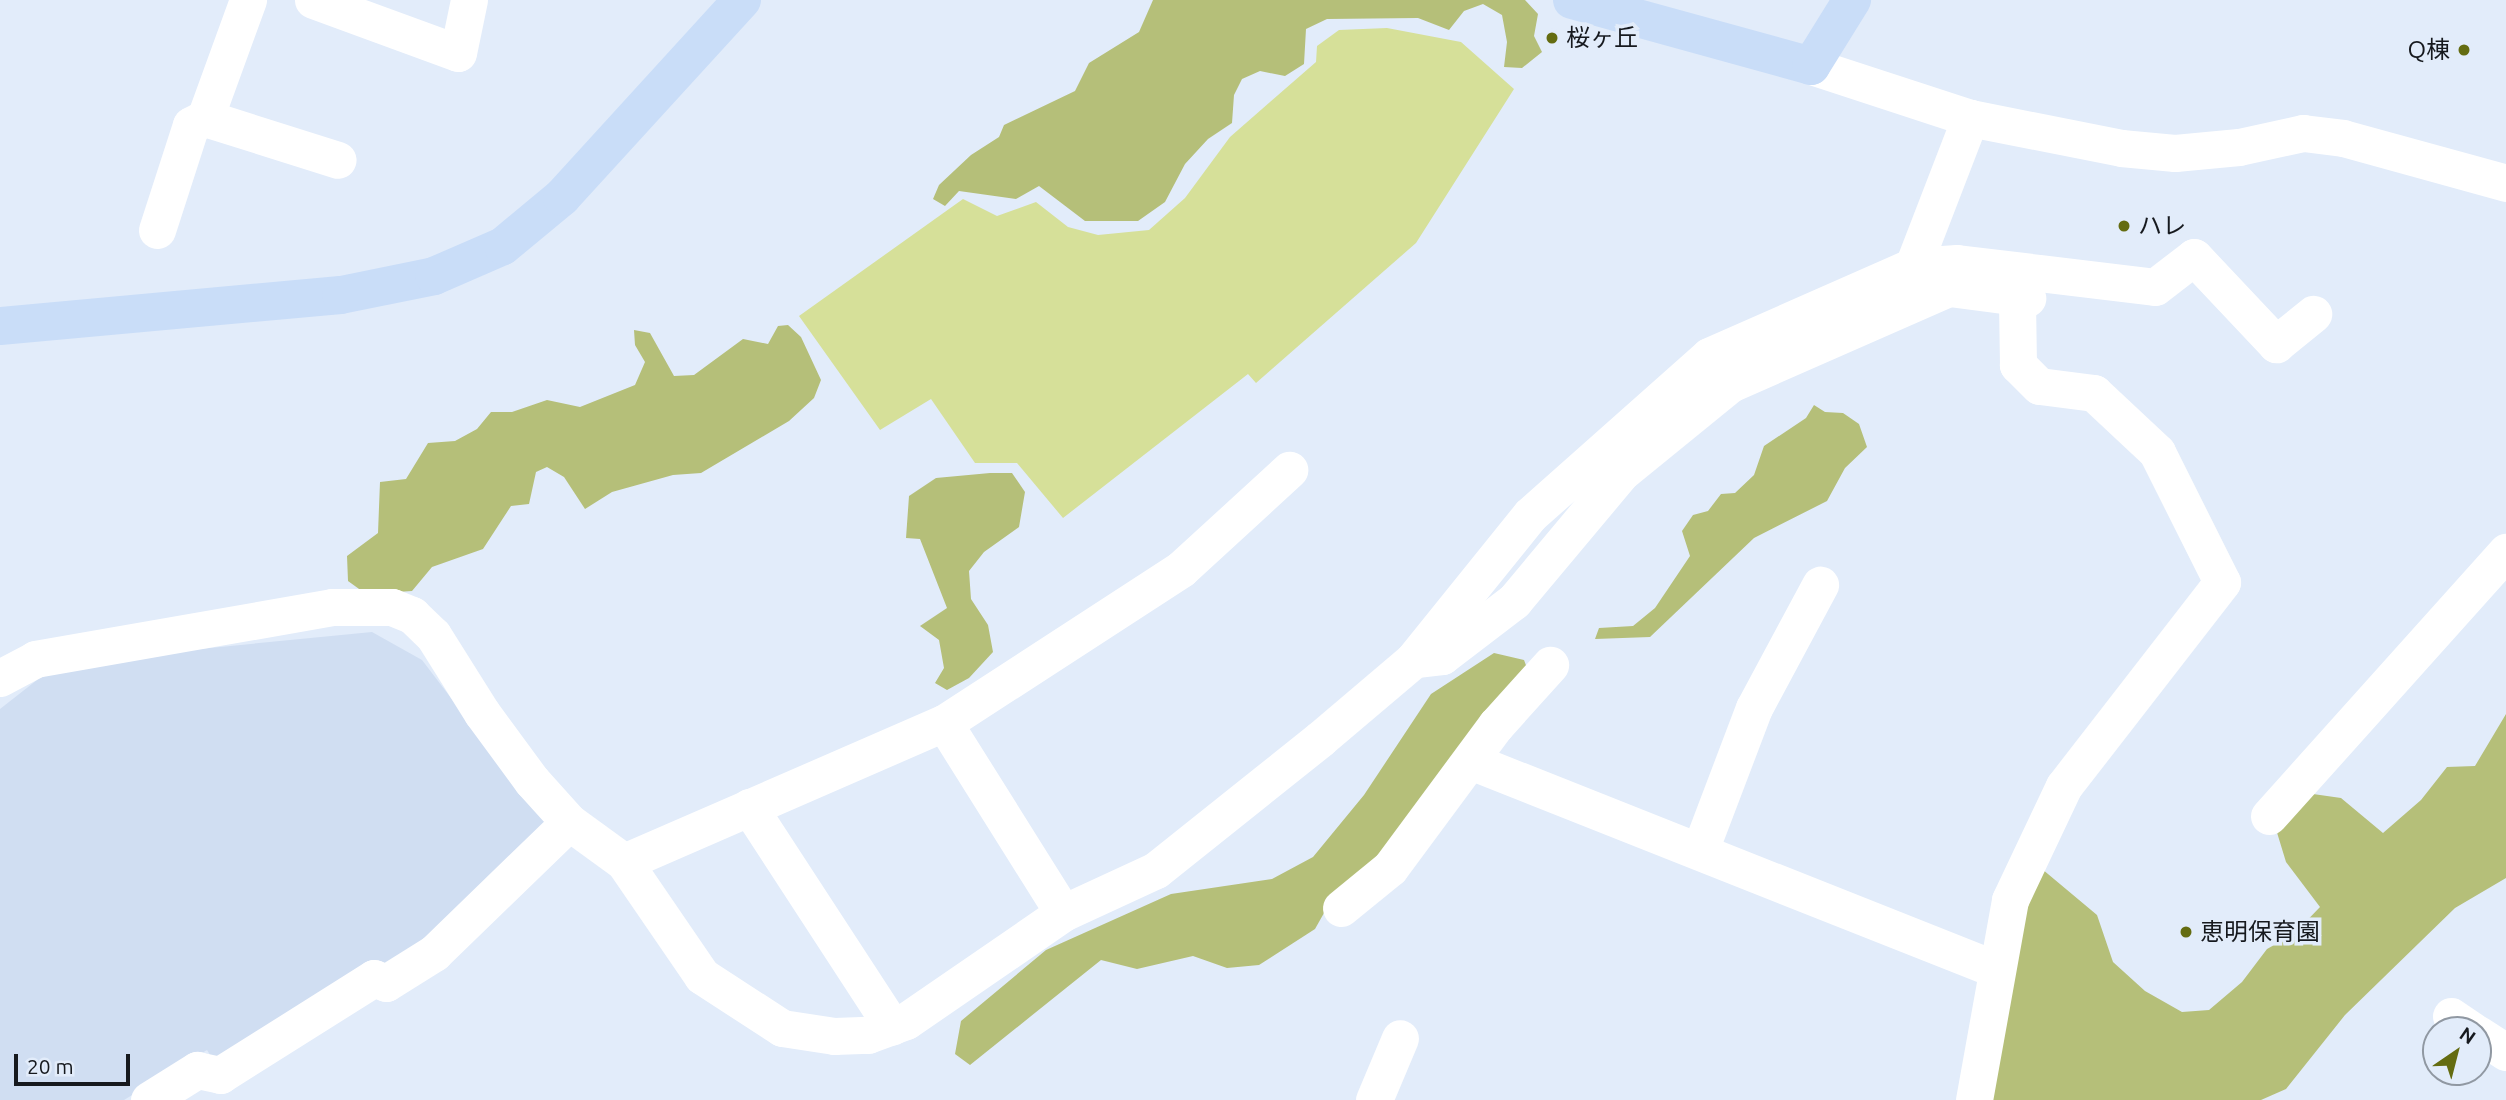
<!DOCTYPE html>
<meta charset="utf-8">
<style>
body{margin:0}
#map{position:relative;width:2506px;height:1100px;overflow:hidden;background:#e2ecfa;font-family:Ubuntu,"Noto Sans JP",sans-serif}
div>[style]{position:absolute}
.built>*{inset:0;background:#d0def2}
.green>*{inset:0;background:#d6e099}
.forest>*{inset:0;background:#b5bf79}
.street>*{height:37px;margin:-18.5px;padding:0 18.5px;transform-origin:18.5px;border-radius:18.5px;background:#fff}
.secondary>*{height:38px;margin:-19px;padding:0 19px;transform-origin:19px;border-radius:19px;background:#c9ddf8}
.dots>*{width:19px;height:19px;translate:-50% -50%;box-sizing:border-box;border:4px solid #e2ecfa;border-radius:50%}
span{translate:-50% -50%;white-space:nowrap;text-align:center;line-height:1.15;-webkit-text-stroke:7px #e2ecfa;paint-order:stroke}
.poi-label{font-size:24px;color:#16191e}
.left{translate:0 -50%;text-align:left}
.right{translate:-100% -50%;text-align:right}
.north{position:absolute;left:2422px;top:1016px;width:70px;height:70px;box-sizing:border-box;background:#e2ecfa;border:2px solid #9098a2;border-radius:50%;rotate:35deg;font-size:19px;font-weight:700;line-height:28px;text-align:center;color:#16191e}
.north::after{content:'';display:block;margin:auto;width:24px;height:32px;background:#646c11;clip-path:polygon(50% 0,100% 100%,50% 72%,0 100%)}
.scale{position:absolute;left:14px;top:1054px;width:116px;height:32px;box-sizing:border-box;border:4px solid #16191e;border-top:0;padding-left:9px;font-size:21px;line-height:24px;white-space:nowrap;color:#16191e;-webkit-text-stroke:5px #e2ecfa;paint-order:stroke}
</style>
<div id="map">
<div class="built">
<i style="clip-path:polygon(372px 632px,422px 660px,548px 825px,430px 943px,217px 1066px,207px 1050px,124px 1100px,0 1100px,0 709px,37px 680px,47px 664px)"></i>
</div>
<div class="green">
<i style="clip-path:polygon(1387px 28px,1461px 42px,1514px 89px,1416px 243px,1256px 383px,1248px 374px,1063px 518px,1017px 463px,975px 463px,931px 399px,880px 430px,799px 316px,963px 199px,997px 216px,1036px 202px,1068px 227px,1098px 235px,1149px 230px,1185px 198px,1230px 137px,1316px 62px,1317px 46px,1339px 30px)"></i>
</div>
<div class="forest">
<i style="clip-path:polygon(1153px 0,1525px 0,1538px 14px,1534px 36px,1542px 52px,1522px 68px,1504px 67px,1507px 42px,1502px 15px,1483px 4px,1464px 11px,1449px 30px,1418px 18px,1327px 19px,1306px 29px,1304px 64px,1285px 76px,1260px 71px,1242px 79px,1234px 95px,1232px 123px,1208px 139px,1185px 164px,1165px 202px,1138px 221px,1085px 221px,1039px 186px,1016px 199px,959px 191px,945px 206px,933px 199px,939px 185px,971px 155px,999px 137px,1004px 125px,1075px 91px,1089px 63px,1139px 32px)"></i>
<i style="clip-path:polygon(788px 325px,801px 337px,821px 380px,814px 398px,789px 421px,701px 473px,673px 475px,612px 492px,585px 509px,564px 477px,547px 467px,536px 472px,529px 504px,511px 506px,483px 549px,432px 567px,412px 591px,366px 594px,348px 581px,347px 556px,378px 533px,380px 482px,406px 479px,428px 443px,455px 441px,477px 429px,491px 412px,512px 412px,547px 400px,580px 407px,635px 385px,645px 362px,635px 345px,634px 330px,650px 333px,674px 376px,694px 375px,743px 339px,768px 344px,778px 326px)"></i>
<i style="clip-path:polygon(1814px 405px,1825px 412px,1843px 413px,1859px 424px,1867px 447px,1845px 468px,1827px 501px,1754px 538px,1650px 637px,1595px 639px,1599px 628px,1633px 626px,1655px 608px,1690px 556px,1682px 531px,1693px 515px,1708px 511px,1721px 494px,1735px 493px,1754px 475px,1764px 446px,1806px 418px)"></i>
<i style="clip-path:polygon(990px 473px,1012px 473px,1025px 492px,1019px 527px,984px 552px,969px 571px,971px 599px,988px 625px,993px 652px,969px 678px,947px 690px,935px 683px,944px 668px,939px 640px,920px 626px,947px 608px,920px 539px,906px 538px,909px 496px,936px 478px)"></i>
<i style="clip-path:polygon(1494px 653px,1524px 660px,1530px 676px,1369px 866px,1333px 897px,1315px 929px,1259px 965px,1227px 968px,1193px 956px,1137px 969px,1101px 960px,970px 1065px,955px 1054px,961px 1021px,1046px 950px,1171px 894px,1272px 879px,1313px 857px,1364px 795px,1431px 694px)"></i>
<i style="clip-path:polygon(2506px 714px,2506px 878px,2455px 908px,2345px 1015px,2286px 1089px,2261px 1100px,1990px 1100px,2007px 949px,2042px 869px,2097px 915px,2113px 962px,2145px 991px,2182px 1012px,2209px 1010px,2242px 982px,2267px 949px,2294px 934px,2320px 907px,2286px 862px,2275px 826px,2306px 793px,2341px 798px,2383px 833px,2421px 800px,2447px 767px,2475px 766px)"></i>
</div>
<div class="street">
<i style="left:313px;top:0;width:154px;rotate:20.1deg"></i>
<i style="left:458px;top:53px;width:54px;rotate:-78.3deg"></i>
<i style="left:1811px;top:66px;width:167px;rotate:18.1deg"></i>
<i style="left:1970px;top:118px;width:154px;rotate:11.2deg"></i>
<i style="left:2121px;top:148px;width:54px;rotate:5.3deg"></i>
<i style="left:2175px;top:153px;width:64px;rotate:-5.4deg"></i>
<i style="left:2239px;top:147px;width:66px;rotate:-12.3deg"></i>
<i style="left:2303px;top:133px;width:40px;rotate:7.1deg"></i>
<i style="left:2343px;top:138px;width:169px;rotate:15.4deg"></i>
<i style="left:205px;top:118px;width:139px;rotate:17.5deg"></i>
<i style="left:157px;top:230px;width:110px;rotate:-72.1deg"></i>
<i style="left:191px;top:125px;width:16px;rotate:-27deg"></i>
<i style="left:205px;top:118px;width:126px;rotate:-70deg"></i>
<i style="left:1913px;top:266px;width:159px;rotate:-68.9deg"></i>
<i style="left:1418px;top:659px;width:24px;rotate:-7deg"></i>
<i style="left:1442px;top:656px;width:91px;rotate:-37.4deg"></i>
<i style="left:1514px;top:601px;width:167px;rotate:-50.1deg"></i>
<i style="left:1621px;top:473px;width:141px;rotate:-39.2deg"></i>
<i style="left:1730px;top:384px;width:239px;rotate:-23.7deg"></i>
<i style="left:1949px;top:288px;width:79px;rotate:7.3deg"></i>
<i style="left:0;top:678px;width:40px;rotate:-28deg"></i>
<i style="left:35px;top:659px;width:302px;rotate:-9.9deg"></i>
<i style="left:332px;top:607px;width:60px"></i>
<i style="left:392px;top:607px;width:22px;rotate:22deg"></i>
<i style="left:412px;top:615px;width:29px;rotate:44deg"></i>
<i style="left:433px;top:635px;width:92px;rotate:57.9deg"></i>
<i style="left:482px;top:713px;width:84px;rotate:53.7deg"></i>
<i style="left:532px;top:781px;width:55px;rotate:47.9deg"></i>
<i style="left:569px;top:822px;width:68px;rotate:36deg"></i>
<i style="left:624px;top:862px;width:138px;rotate:55.6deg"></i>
<i style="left:702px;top:976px;width:95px;rotate:33deg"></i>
<i style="left:782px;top:1028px;width:53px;rotate:8.7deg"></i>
<i style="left:834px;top:1036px;width:34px;rotate:-2deg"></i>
<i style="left:868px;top:1035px;width:40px;rotate:-20.2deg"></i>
<i style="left:906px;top:1021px;width:191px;rotate:-34.5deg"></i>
<i style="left:1063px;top:913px;width:102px;rotate:-24.8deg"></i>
<i style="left:1156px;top:870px;width:210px;rotate:-38.6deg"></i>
<i style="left:1320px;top:739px;width:122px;rotate:-40.3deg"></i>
<i style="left:1413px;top:660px;width:186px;rotate:-51.1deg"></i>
<i style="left:1530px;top:515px;width:239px;rotate:-41.6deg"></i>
<i style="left:1709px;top:356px;width:223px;rotate:-23.8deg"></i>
<i style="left:1913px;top:266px;width:44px;rotate:-3.9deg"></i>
<i style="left:1957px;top:263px;width:199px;rotate:6.9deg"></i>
<i style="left:2155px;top:287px;width:49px;rotate:-37.6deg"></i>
<i style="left:2194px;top:257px;width:120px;rotate:46.7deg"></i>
<i style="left:2276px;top:344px;width:48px;rotate:-39deg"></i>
<i style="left:944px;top:723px;width:224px;rotate:57.9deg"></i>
<i style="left:1473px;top:762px;width:562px;rotate:21.63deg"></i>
<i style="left:749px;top:807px;width:262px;rotate:56.9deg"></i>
<i style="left:2269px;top:816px;width:355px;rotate:-48.1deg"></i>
<i style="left:1700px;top:850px;width:152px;rotate:-69.2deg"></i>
<i style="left:1754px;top:708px;width:140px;rotate:-61.8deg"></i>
<i style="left:624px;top:862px;width:349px;rotate:-23.5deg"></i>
<i style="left:944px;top:723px;width:283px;rotate:-33deg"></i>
<i style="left:1181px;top:569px;width:147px;rotate:-42.5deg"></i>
<i style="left:1341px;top:908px;width:63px;rotate:-39.2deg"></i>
<i style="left:1390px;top:868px;width:178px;rotate:-53.5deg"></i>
<i style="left:1496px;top:725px;width:81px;rotate:-48deg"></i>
<i style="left:2451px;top:1016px;width:25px;rotate:34deg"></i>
<i style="left:2478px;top:1034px;width:33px;rotate:33deg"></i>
<i style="left:149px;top:1100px;width:57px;rotate:-32deg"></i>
<i style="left:197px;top:1070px;width:24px;rotate:12deg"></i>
<i style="left:220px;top:1075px;width:182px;rotate:-32.2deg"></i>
<i style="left:374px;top:978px;width:13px;rotate:23deg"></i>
<i style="left:386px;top:983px;width:57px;rotate:-32deg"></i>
<i style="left:434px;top:953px;width:188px;rotate:-44.1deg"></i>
<i style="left:1374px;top:1100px;width:67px;rotate:-67.2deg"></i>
<i style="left:1974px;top:1100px;width:203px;rotate:-79.8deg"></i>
<i style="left:2010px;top:900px;width:126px;rotate:-64.7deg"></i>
<i style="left:2064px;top:786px;width:258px;rotate:-52.2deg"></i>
<i style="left:2222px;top:582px;width:145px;rotate:-116.6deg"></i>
<i style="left:2157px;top:452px;width:86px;rotate:-136.9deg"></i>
<i style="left:2094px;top:393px;width:55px;rotate:-172.7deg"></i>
<i style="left:2039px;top:386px;width:30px;rotate:-135deg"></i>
<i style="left:2018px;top:365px;width:66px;rotate:-90.9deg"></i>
</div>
<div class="secondary">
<i style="left:1572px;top:0;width:248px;rotate:15.4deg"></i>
<i style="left:1811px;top:66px;width:78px;rotate:-58.2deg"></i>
<i style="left:0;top:326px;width:342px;rotate:-5.2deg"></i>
<i style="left:341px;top:295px;width:95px;rotate:-11.5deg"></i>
<i style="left:434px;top:276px;width:75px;rotate:-23.5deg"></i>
<i style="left:503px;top:246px;width:77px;rotate:-39.7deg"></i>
<i style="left:562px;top:197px;width:267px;rotate:-47.6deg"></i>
</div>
<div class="dots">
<i style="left:1552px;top:38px;background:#646c11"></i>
<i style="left:2464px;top:50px;background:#646c11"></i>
<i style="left:2124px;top:226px;background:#646c11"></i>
<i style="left:2186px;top:932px;background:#646c11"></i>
</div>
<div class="poi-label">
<span class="left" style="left:1566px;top:38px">桜ヶ丘</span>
<span class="right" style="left:2450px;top:50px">Q棟</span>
<span class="left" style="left:2138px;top:226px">ハレ</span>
<span class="left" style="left:2200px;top:932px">恵明保育園</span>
</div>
<div class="north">N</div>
<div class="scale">20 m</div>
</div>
